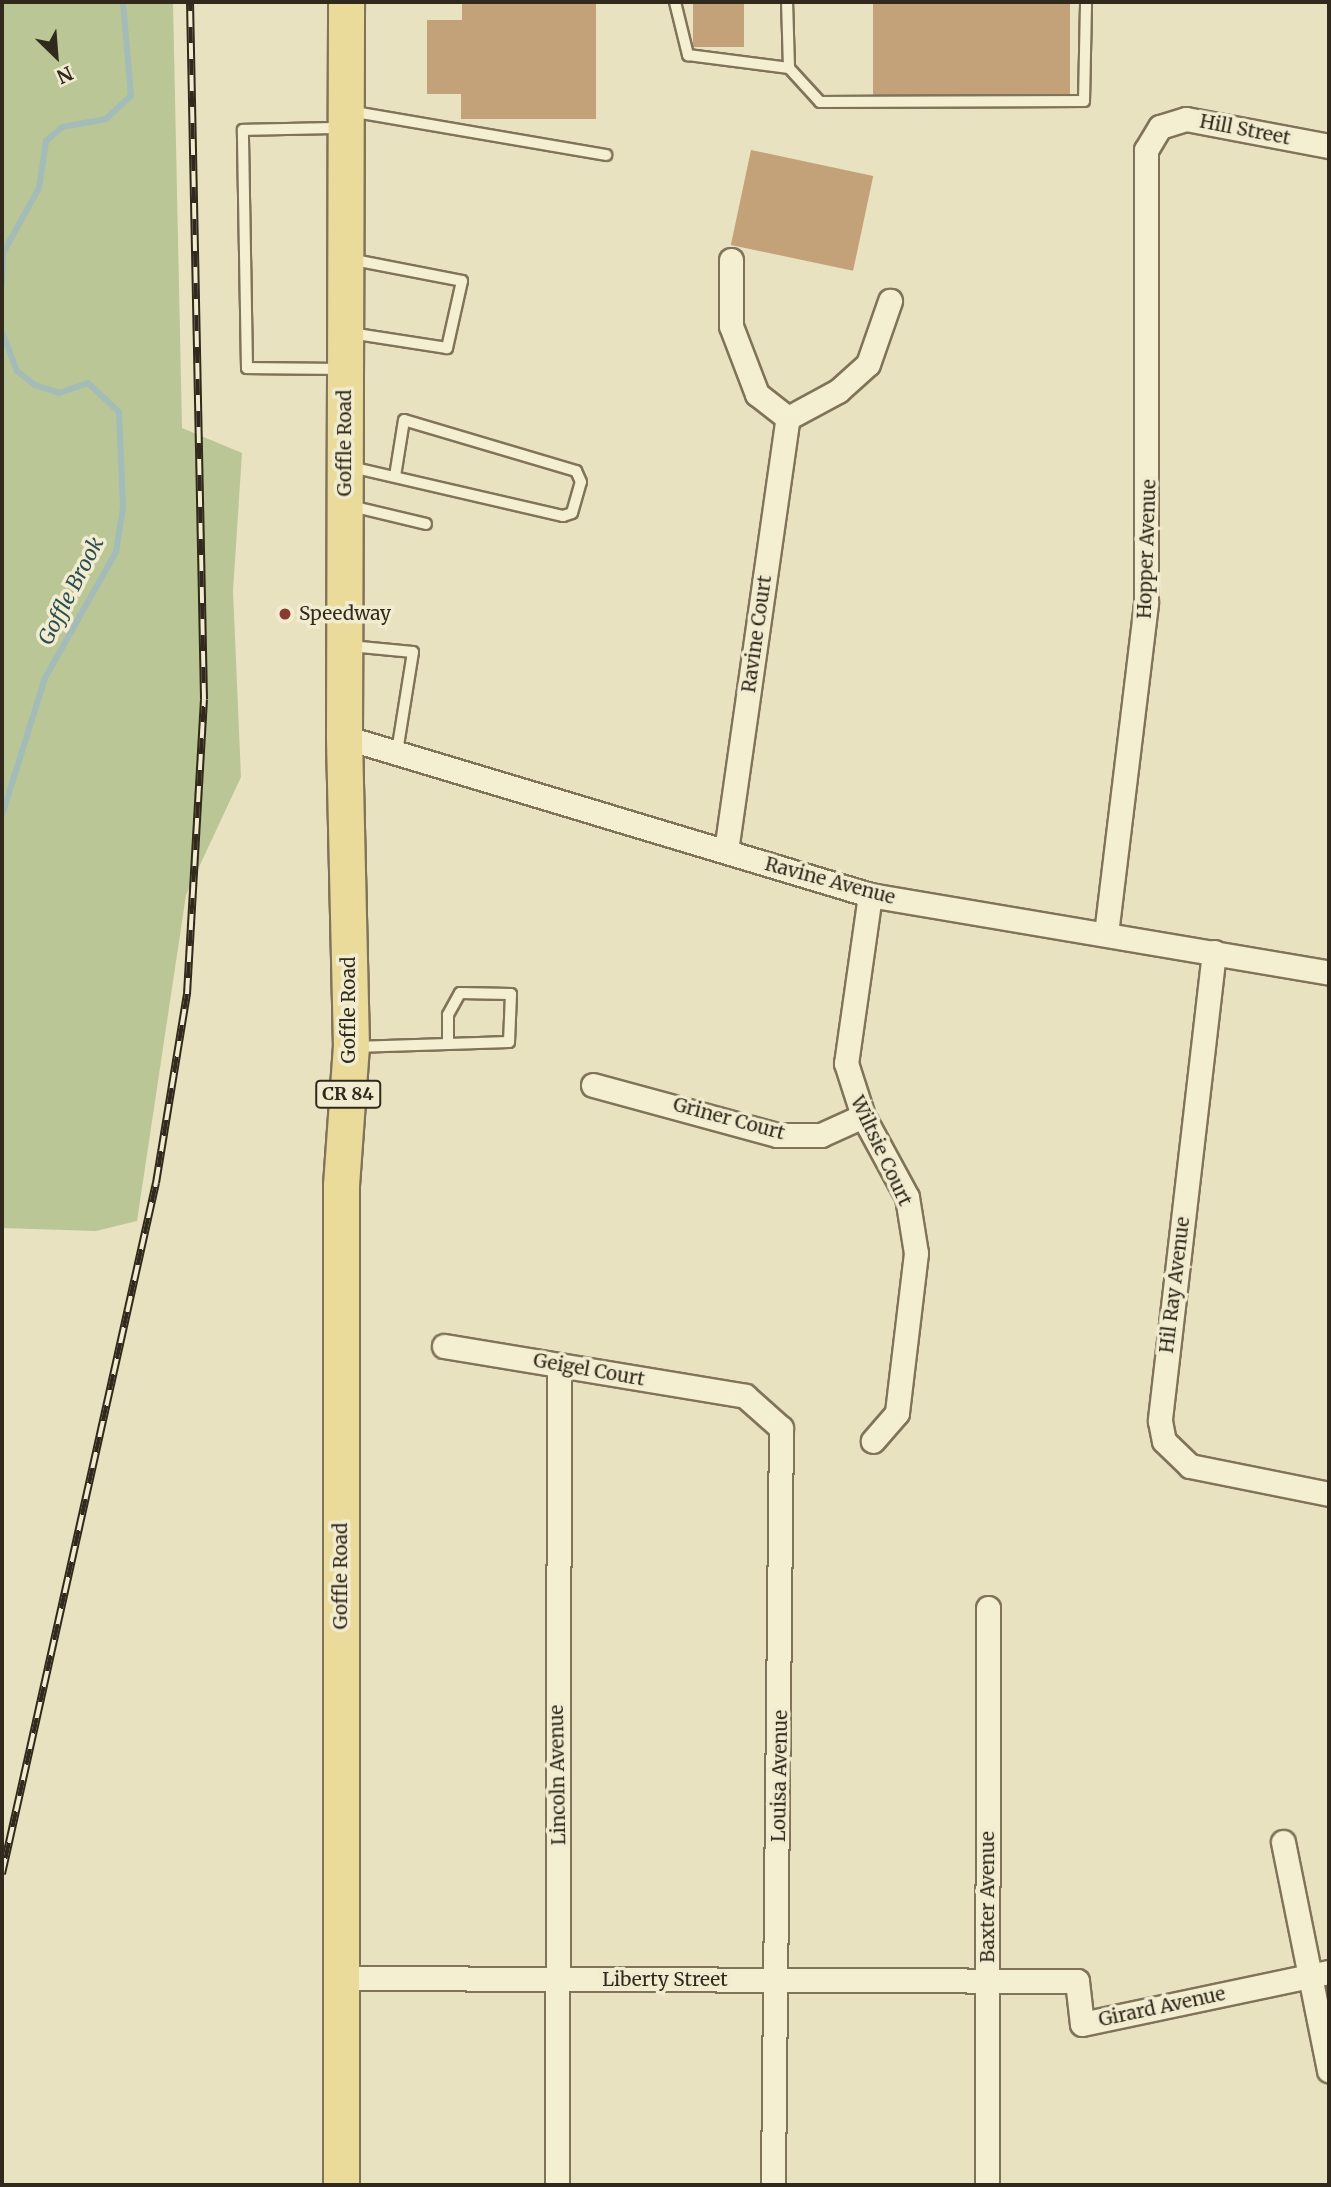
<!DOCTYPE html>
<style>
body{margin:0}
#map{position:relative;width:1331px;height:2187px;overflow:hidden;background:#e9e2c0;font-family:Merriweather,serif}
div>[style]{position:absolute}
.green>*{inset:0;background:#bac696}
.stream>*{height:6px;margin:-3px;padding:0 3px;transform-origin:3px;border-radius:3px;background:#a3bcb8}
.building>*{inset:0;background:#c4a279;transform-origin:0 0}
.path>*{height:3.5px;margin-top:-1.75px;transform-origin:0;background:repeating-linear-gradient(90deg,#81735a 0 5px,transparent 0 8.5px)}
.roads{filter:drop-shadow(2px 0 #81735a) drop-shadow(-2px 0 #81735a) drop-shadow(0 2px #81735a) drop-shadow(0 -2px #81735a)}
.service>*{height:10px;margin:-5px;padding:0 5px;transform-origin:5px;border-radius:5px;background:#f5efd2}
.minor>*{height:23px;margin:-11.5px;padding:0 11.5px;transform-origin:11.5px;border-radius:11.5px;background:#f5efd2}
.primary>*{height:35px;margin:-17.5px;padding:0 17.5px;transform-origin:17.5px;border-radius:17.5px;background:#eadb9a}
.rail>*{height:8px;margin-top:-4px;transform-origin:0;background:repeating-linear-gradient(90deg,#f1eccf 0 16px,#32291d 0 32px);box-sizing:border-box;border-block:2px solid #32291d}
.dots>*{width:19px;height:19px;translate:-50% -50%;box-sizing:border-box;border:4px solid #f1eccf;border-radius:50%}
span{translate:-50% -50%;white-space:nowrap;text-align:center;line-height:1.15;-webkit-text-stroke:7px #f1eccf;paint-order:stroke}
.shield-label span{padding:2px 5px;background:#f1eccf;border:2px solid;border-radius:5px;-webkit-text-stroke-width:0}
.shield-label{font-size:18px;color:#32291d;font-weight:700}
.street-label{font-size:19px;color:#32291d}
.poi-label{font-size:19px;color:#32291d}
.left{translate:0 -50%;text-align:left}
.water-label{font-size:21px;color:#2d4e50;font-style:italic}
.frame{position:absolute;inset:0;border:4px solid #32291d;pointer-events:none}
.north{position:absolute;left:21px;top:21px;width:70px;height:70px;-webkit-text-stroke:5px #f1eccf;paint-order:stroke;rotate:155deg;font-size:19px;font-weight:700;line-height:28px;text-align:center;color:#32291d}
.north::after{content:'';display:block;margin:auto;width:24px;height:32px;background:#32291d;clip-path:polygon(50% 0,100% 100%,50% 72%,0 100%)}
</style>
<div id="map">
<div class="green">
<i style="clip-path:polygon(2px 2px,173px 2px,182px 428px,242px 453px,233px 591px,241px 777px,186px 895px,137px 1221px,96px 1231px,2px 1228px)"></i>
</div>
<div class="stream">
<i style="left:2px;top:285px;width:32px;rotate:-88deg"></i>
<i style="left:3px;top:253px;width:74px;rotate:-61deg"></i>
<i style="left:39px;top:188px;width:48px;rotate:-81.5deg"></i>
<i style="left:46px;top:141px;width:21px;rotate:-41deg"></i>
<i style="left:62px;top:127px;width:45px;rotate:-10.3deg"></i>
<i style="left:106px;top:119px;width:34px;rotate:-43deg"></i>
<i style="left:131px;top:96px;width:94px;rotate:-94.9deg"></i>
<i style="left:2px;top:332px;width:42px;rotate:69deg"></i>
<i style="left:17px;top:371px;width:23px;rotate:38deg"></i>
<i style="left:35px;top:385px;width:25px;rotate:18deg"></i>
<i style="left:59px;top:393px;width:31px;rotate:-19deg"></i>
<i style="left:88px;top:383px;width:42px;rotate:43.1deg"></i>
<i style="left:119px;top:412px;width:95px;rotate:87.6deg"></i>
<i style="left:123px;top:507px;width:46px;rotate:98.8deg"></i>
<i style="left:116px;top:552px;width:145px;rotate:119.4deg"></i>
<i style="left:45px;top:678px;width:144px;rotate:107.4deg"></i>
</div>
<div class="building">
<i style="clip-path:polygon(462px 2px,596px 2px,596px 119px,461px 119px,461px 94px,427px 94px,427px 20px,462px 20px)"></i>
<i style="left:693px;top:2px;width:51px;height:45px"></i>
<i style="left:873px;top:2px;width:197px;height:97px"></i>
<i style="left:751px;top:150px;width:125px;height:97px;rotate:12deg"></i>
</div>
<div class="path">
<i style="left:2px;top:53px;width:12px;rotate:90deg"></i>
</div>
<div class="roads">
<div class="service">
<i style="left:675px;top:2px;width:55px;rotate:76.2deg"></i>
<i style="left:688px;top:55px;width:102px;rotate:7.3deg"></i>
<i style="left:789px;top:68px;width:66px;rotate:-91.7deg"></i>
<i style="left:789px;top:68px;width:46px;rotate:47.6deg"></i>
<i style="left:820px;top:102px;width:264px;rotate:-0.2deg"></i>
<i style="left:1084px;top:101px;width:99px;rotate:-88.8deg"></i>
<i style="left:349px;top:111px;width:261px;rotate:9.7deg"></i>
<i style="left:349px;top:259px;width:115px;rotate:11deg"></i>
<i style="left:462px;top:281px;width:69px;rotate:102.6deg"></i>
<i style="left:447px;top:348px;width:98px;rotate:-171.2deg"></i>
<i style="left:339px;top:369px;width:92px;rotate:-179.4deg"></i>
<i style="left:247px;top:368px;width:238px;rotate:-91deg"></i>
<i style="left:243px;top:130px;width:98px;rotate:-1.2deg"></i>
<i style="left:351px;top:467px;width:218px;rotate:13deg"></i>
<i style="left:563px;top:516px;width:9px;rotate:-18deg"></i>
<i style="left:572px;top:513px;width:32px;rotate:-74deg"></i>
<i style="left:581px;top:482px;width:12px;rotate:-114deg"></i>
<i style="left:576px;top:471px;width:179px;rotate:-163.5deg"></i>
<i style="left:404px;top:420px;width:57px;rotate:99.1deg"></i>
<i style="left:351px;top:506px;width:77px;rotate:13.5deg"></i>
<i style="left:350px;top:646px;width:63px;rotate:5.4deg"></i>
<i style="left:413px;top:652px;width:101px;rotate:99.1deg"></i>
<i style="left:354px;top:1047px;width:94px;rotate:-1.8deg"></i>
<i style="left:448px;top:1044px;width:61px;rotate:-1.9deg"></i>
<i style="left:509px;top:1042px;width:48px;rotate:-87.6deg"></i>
<i style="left:511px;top:994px;width:51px;rotate:-178.9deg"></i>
<i style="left:460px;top:993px;width:25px;rotate:119deg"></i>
<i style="left:448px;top:1015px;width:29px;rotate:90deg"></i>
</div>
<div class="minor">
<i style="left:731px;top:260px;width:66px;rotate:90deg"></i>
<i style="left:731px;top:326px;width:73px;rotate:69.1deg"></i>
<i style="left:757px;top:394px;width:39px;rotate:38deg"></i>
<i style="left:788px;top:418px;width:57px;rotate:-28.4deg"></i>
<i style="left:838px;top:391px;width:40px;rotate:-42deg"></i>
<i style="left:868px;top:364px;width:67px;rotate:-70.8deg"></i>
<i style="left:344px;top:737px;width:549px;rotate:16.72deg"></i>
<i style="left:870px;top:895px;width:466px;rotate:9.6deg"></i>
<i style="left:726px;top:851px;width:437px;rotate:-81.9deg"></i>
<i style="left:870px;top:895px;width:170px;rotate:98.1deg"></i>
<i style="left:846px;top:1063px;width:56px;rotate:72.2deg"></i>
<i style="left:863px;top:1116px;width:92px;rotate:61.5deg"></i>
<i style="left:907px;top:1197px;width:57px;rotate:80.9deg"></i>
<i style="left:916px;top:1253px;width:161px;rotate:96.8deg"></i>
<i style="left:897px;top:1413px;width:37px;rotate:131deg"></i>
<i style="left:1106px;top:934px;width:333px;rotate:-83.1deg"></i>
<i style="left:1146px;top:603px;width:453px;rotate:-90deg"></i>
<i style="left:1146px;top:150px;width:27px;rotate:-59deg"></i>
<i style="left:1160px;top:127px;width:27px;rotate:-17deg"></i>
<i style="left:1186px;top:119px;width:146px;rotate:10.7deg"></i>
<i style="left:1214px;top:952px;width:472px;rotate:96.6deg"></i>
<i style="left:1160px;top:1421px;width:20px;rotate:79deg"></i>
<i style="left:1164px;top:1441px;width:36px;rotate:44deg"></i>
<i style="left:1190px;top:1466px;width:142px;rotate:11.4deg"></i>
<i style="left:593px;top:1085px;width:191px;rotate:15.2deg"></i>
<i style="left:777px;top:1135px;width:44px"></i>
<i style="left:821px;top:1135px;width:46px;rotate:-24.3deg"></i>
<i style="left:444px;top:1346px;width:305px;rotate:9.4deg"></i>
<i style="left:745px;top:1396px;width:48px;rotate:41.6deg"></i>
<i style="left:781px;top:1428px;width:757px;rotate:90.61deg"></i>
<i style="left:1283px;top:1842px;width:233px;rotate:78.6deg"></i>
<i style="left:342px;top:1978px;width:735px;rotate:0.23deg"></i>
<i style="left:1077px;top:1981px;width:43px;rotate:83.4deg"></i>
<i style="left:1082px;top:2024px;width:252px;rotate:-11.9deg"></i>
<i style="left:557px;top:2185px;width:820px;rotate:-89.86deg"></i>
<i style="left:987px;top:2185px;width:577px;rotate:-89.9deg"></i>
</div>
<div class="primary">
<i style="left:341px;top:2185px;width:1000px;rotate:-90deg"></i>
<i style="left:341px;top:1185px;width:138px;rotate:-85.9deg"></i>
<i style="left:351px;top:1047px;width:310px;rotate:-91.3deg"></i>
<i style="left:344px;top:737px;width:735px;rotate:-89.84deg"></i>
</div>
</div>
<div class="rail">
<i style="left:2px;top:1874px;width:708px;rotate:-77.44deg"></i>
<i style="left:156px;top:1183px;width:192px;rotate:-80.7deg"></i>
<i style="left:187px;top:994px;width:295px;rotate:-86.7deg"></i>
<i style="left:204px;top:699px;width:697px;rotate:-91.15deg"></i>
</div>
<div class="dots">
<i style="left:285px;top:614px;background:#8a3a2f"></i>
</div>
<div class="shield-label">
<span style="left:348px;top:1094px">CR 84</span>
</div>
<div class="street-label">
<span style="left:1245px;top:130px;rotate:11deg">Hill Street</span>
<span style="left:345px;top:443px;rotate:-90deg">Goffle Road</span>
<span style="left:1147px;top:549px;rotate:-88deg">Hopper Avenue</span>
<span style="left:757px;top:634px;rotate:-82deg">Ravine Court</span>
<span style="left:830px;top:881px;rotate:15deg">Ravine Avenue</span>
<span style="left:349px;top:1010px;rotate:-90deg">Goffle Road</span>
<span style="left:729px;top:1119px;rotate:15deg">Griner Court</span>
<span style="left:881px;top:1151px;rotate:65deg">Wiltsie Court</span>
<span style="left:1175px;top:1285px;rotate:-83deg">Hil Ray Avenue</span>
<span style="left:589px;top:1370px;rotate:10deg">Geigel Court</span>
<span style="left:341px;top:1576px;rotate:-90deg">Goffle Road</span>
<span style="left:558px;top:1775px;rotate:-91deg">Lincoln Avenue</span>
<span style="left:780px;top:1776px;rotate:-89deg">Louisa Avenue</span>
<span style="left:988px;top:1897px;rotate:-90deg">Baxter Avenue</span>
<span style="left:665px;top:1980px">Liberty Street</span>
<span style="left:1162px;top:2007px;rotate:-12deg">Girard Avenue</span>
</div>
<div class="poi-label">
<span class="left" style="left:299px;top:614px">Speedway</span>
</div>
<div class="water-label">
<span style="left:71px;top:591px;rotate:-63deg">Goffle Brook</span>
</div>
<div class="frame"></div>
<div class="north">N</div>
</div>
